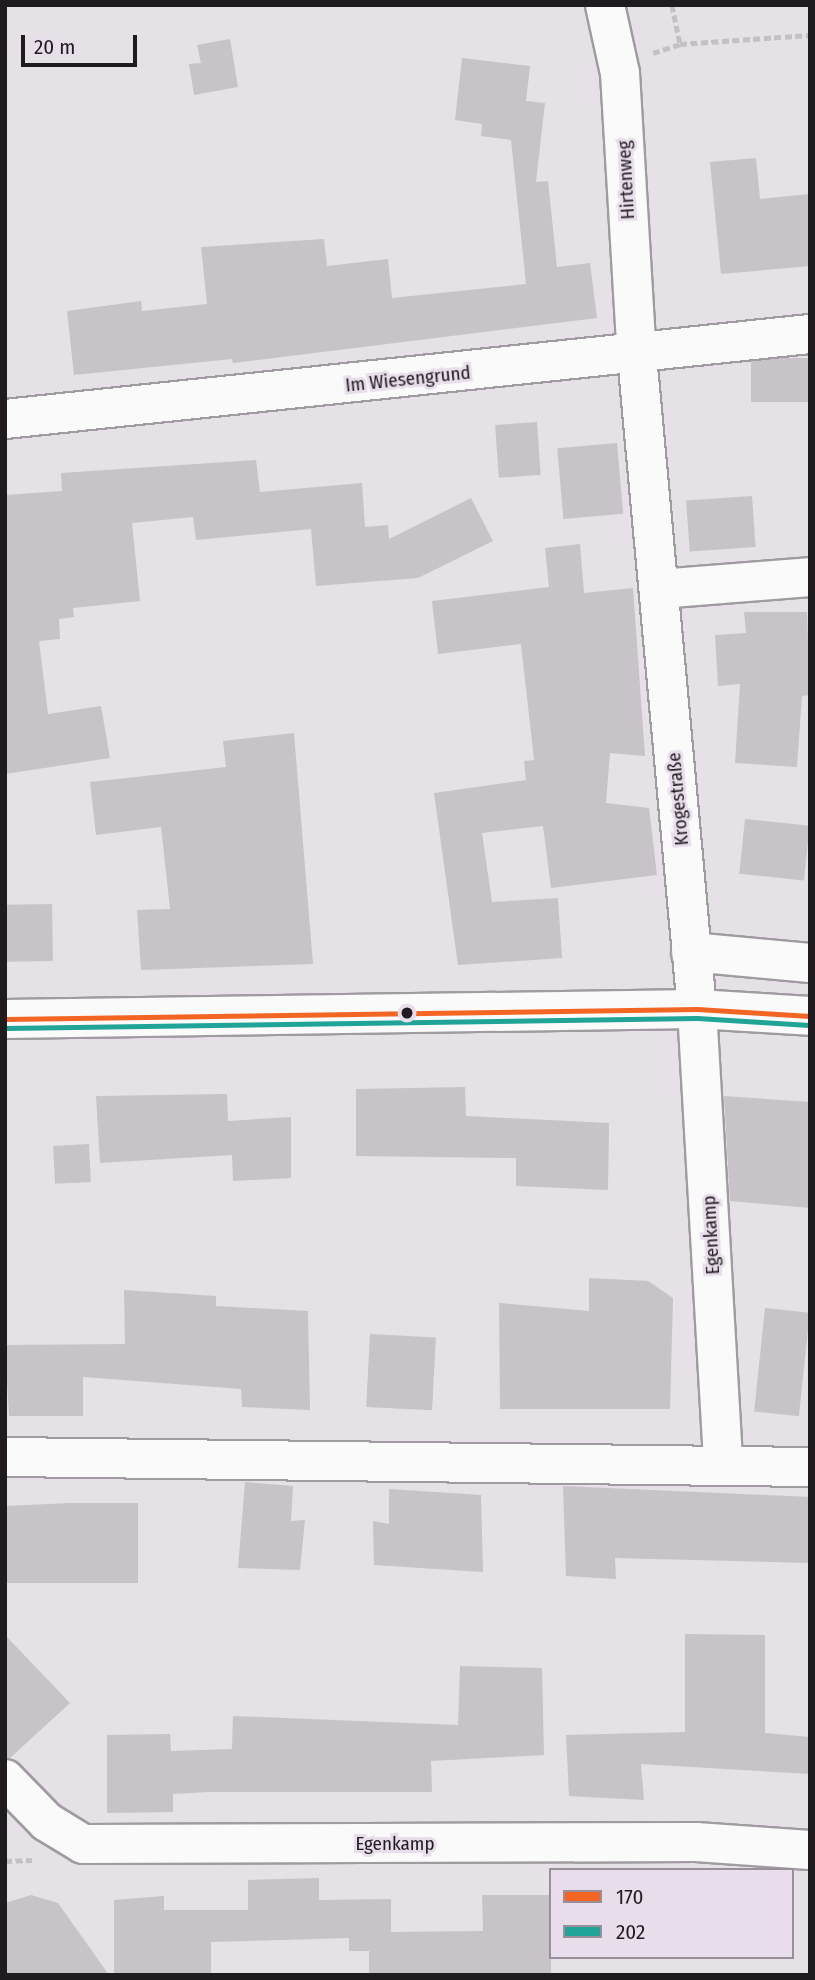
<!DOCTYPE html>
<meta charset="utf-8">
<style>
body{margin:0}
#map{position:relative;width:815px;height:1980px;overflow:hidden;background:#e6e0e7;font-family:"Fira Sans Condensed",sans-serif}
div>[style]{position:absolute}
.building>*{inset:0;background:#c8c3c8;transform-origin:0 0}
.path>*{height:4.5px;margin-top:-2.25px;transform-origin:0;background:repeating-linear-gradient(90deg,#c3c1c3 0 7px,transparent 0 10.5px)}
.roads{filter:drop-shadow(2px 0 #9f9ba0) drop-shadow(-2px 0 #9f9ba0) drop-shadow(0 2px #9f9ba0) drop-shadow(0 -2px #9f9ba0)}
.minor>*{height:38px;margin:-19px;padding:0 19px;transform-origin:19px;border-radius:19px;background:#fbfafb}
.bus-1>*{height:5px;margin:-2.5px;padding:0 2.5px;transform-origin:2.5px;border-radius:2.5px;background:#f26522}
.bus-2>*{height:5px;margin:-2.5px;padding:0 2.5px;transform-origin:2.5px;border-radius:2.5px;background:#1fa497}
.dots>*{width:19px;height:19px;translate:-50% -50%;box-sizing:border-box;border:4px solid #e8ddea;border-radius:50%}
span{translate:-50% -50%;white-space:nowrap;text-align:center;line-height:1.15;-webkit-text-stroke:6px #e8ddea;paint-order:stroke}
.street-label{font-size:19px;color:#1f1b1f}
.frame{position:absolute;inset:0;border:7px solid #1f1b1f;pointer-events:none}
.legend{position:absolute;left:549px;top:1868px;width:245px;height:91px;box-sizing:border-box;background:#e8ddea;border:2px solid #988f99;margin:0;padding:9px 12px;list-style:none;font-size:21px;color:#1f1b1f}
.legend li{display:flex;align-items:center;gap:14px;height:35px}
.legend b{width:35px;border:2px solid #988f99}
.scale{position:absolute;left:21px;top:35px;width:116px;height:32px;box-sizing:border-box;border:4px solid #1f1b1f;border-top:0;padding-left:9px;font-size:21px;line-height:24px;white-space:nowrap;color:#1f1b1f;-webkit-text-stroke:5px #e8ddea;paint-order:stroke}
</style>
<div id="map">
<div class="building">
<i style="clip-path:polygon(230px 39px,238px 87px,194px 95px,189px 64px,201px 63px,197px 45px)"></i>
<i style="clip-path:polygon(462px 58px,530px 66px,526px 101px,545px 103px,536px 182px,548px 181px,557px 267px,590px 263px,597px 318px,233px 363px,232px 359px,74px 375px,67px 311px,141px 301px,142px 311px,207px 304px,201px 247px,324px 239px,327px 266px,388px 259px,392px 298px,526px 284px,511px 140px,481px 136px,482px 124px,455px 120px)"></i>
<i style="clip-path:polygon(756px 158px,760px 199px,810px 194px,810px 266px,721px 274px,710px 162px)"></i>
<i style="left:810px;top:358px;width:44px;height:59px;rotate:90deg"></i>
<i style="left:537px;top:422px;width:53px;height:42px;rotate:86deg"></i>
<i style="left:617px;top:443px;width:71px;height:60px;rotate:85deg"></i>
<i style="clip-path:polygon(256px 460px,260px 492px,362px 483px,365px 527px,388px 525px,389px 539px,471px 498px,493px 541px,418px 578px,316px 586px,311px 529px,196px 540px,193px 517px,132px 523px,140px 601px,73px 608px,74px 617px,59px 619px,60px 639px,39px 641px,48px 714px,101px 706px,110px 758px,5px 774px,5px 495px,62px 491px,61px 473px)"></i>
<i style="left:752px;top:496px;width:51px;height:66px;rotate:86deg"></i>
<i style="clip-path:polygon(580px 544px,584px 593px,633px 588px,645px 756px,610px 753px,606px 803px,649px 808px,657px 875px,551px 888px,543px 826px,482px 833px,492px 902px,558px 898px,562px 958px,458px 965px,434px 793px,526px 780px,524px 761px,534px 760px,521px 644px,438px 654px,432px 601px,549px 587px,545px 548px)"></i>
<i style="clip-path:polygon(744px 612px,807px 612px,810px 695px,802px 696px,797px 767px,735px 763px,740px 684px,718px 686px,715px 635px,746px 633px)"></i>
<i style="clip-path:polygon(294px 733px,313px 964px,141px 970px,137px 910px,170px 909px,161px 827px,96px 835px,90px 782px,226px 767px,223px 741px)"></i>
<i style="left:745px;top:819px;width:65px;height:55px;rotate:6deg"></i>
<i style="left:52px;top:904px;width:57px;height:47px;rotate:89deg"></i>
<i style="clip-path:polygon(465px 1087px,466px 1116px,609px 1123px,608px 1190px,516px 1186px,516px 1158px,356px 1156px,356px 1089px)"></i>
<i style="clip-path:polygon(227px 1094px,228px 1121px,291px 1117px,291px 1178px,233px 1181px,232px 1155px,100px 1163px,96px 1096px)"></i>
<i style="clip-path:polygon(724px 1096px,810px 1102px,810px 1208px,730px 1201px)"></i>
<i style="left:89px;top:1144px;width:38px;height:36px;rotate:87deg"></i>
<i style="clip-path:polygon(589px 1278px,648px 1281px,673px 1298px,670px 1409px,500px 1409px,499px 1303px,589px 1311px)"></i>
<i style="clip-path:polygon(124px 1290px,216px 1296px,216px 1306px,308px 1311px,310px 1410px,242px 1407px,241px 1389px,83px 1377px,83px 1416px,9px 1416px,5px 1345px,125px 1344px)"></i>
<i style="left:765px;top:1308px;width:45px;height:104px;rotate:6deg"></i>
<i style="left:370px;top:1334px;width:66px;height:73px;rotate:3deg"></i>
<i style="clip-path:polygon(245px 1482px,293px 1486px,291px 1521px,305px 1520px,300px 1570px,238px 1568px)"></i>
<i style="clip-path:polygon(563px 1486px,810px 1497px,810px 1563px,615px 1558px,616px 1579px,566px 1576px)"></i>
<i style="clip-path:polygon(389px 1489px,481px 1495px,483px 1572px,374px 1565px,373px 1521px,389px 1524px)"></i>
<i style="clip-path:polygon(70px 1503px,138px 1503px,138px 1583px,5px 1583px,5px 1506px)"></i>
<i style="clip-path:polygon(685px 1634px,765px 1635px,765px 1733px,810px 1737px,810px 1774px,641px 1764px,644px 1800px,569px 1796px,566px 1735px,685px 1732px)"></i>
<i style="clip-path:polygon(5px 1635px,70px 1703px,10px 1758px,5px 1758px)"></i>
<i style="clip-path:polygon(460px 1666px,542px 1668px,544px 1755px,431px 1761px,432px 1792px,208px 1792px,173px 1794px,173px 1812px,107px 1813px,107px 1735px,170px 1734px,171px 1751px,232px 1749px,233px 1716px,458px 1725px)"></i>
<i style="clip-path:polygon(319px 1878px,319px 1900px,391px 1899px,391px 1932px,483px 1931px,482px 1895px,551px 1895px,551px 1973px,369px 1975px,369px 1951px,349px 1951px,349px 1938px,211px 1942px,211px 1975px,114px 1975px,114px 1900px,164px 1896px,164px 1910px,248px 1910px,248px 1880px)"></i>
<i style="clip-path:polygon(31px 1895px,58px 1903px,109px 1975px,5px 1975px,5px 1903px)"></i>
</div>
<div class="path">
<i style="left:672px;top:5px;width:40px;rotate:78deg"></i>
<i style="left:653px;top:53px;width:28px;rotate:-18deg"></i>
<i style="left:680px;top:44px;width:130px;rotate:-4deg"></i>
<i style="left:5px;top:1861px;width:27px;rotate:-2deg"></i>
</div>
<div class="roads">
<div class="minor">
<i style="left:605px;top:5px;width:70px;rotate:77.6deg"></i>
<i style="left:620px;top:73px;width:284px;rotate:86.6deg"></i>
<i style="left:637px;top:356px;width:656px;rotate:84.75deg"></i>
<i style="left:697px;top:1009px;width:454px;rotate:86.7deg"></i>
<i style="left:5px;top:419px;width:809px;rotate:-6.03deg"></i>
<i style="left:659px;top:589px;width:151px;rotate:-4.5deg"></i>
<i style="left:691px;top:952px;width:120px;rotate:5.3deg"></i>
<i style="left:5px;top:1019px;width:692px;rotate:-0.83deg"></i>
<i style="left:697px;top:1009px;width:113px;rotate:3.5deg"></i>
<i style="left:5px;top:1457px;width:805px;rotate:0.71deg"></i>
<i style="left:5px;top:1779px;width:60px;rotate:45.7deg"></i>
<i style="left:47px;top:1822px;width:42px;rotate:31.4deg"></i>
<i style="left:83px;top:1844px;width:613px;rotate:-0.19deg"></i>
<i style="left:696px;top:1842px;width:114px;rotate:4deg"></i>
</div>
</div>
<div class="bus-1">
<i style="left:5px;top:1019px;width:692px;rotate:-0.83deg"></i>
<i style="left:697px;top:1009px;width:113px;rotate:3.5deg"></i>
</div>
<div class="bus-2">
<i style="left:5px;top:1028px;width:692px;rotate:-0.83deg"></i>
<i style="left:697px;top:1018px;width:112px;rotate:3.6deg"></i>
</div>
<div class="dots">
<i style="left:407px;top:1013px;background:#1f1b1f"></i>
</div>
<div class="street-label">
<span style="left:626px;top:180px;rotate:-93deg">Hirtenweg</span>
<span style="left:408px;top:379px;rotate:-6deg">Im Wiesengrund</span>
<span style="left:678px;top:799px;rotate:-95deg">Krogestraße</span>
<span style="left:711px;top:1235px;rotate:-93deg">Egenkamp</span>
<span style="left:395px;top:1844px">Egenkamp</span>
</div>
<div class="frame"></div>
<ul class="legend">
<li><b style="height:9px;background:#f26522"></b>170</li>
<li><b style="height:9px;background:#1fa497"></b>202</li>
</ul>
<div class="scale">20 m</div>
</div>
